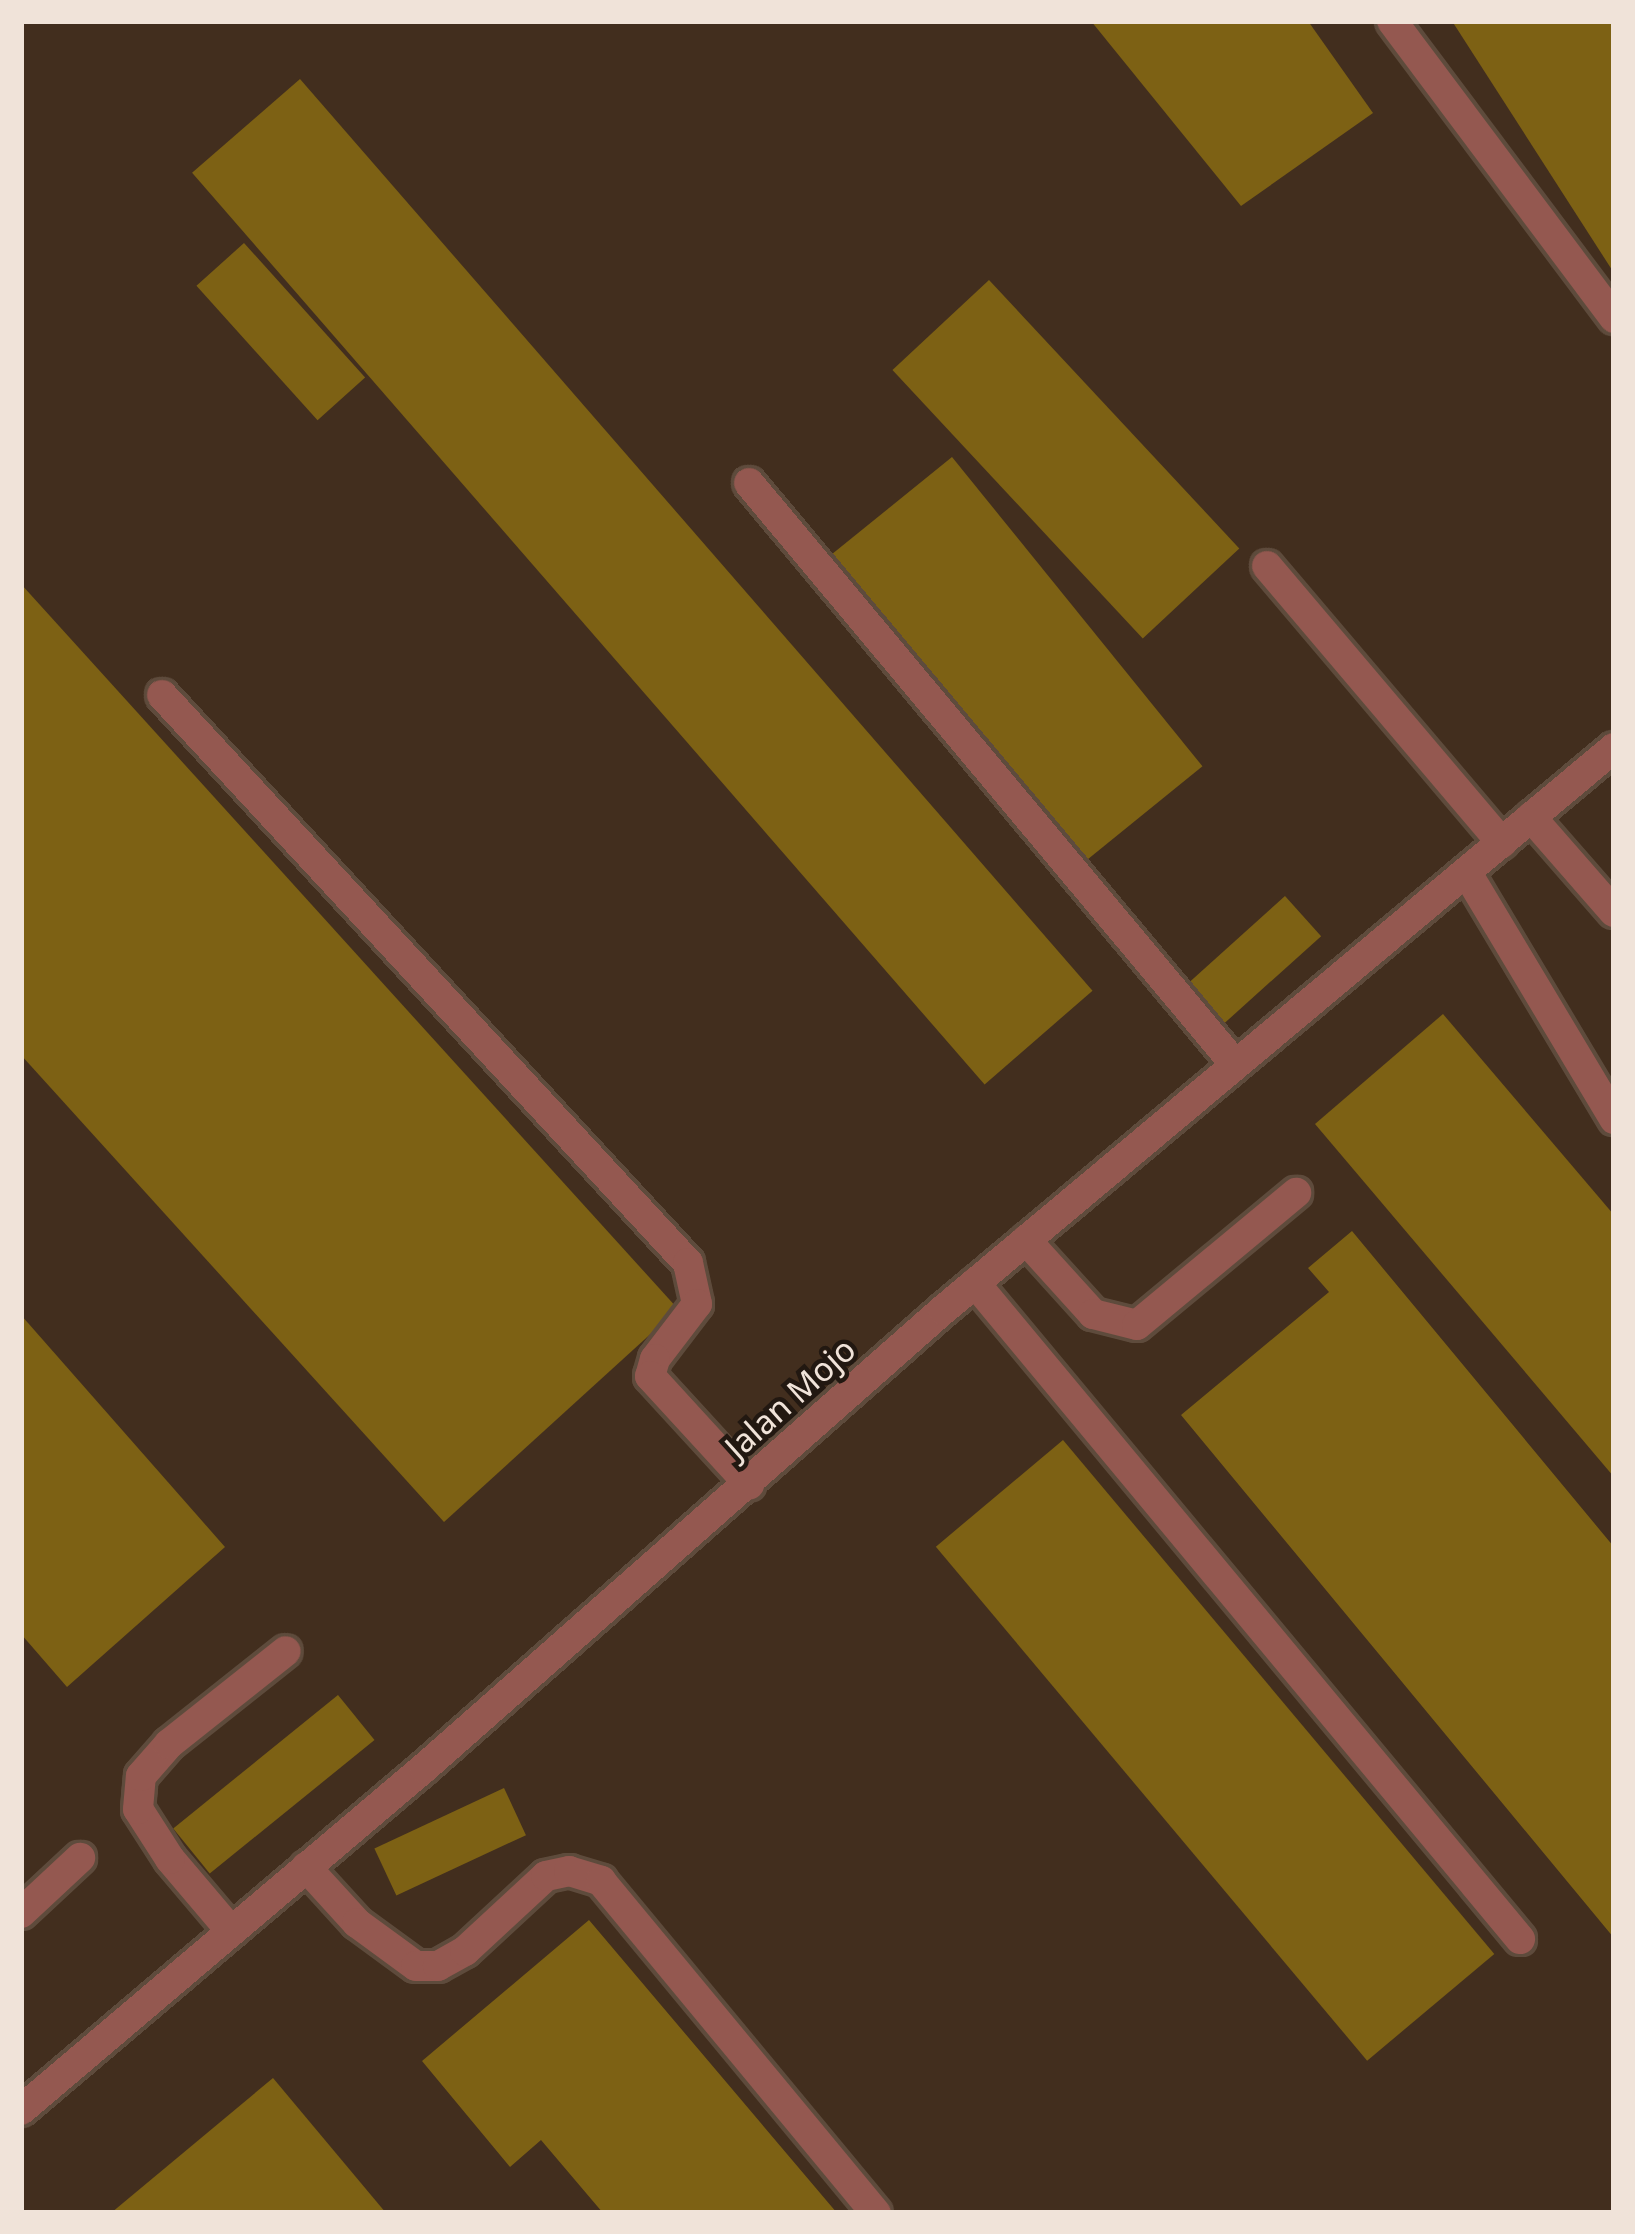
<!DOCTYPE html>
<style>
body{margin:0}
#map{position:relative;width:1635px;height:2234px;overflow:hidden;background:#422e1e;font-family:"Noto Sans",sans-serif}
div>[style]{position:absolute}
.building>*{inset:0;background:#7d6114;transform-origin:0 0}
.roads{filter:drop-shadow(3px 0 #5e4b3c) drop-shadow(-3px 0 #5e4b3c) drop-shadow(0 3px #5e4b3c) drop-shadow(0 -3px #5e4b3c)}
.minor>*{height:30px;margin:-15px;padding:0 15px;transform-origin:15px;border-radius:15px;background:#945850}
span{translate:-50% -50%;white-space:nowrap;text-align:center;line-height:1.15;-webkit-text-stroke:9px #221811;paint-order:stroke}
.street-label{font-size:33px;color:#f0e3d9}
.frame{position:absolute;inset:0;border:24px solid #f0e3d9;pointer-events:none}
</style>
<div id="map">
<div class="building">
<i style="clip-path:polygon(1091px 21px,1308px 21px,1373px 113px,1241px 206px)"></i>
<i style="clip-path:polygon(1452px 21px,1614px 21px,1614px 273px)"></i>
<i style="left:300px;top:79px;width:1208px;height:143px;rotate:49deg"></i>
<i style="left:244px;top:243px;width:181px;height:64px;rotate:48deg"></i>
<i style="left:989px;top:280px;width:367px;height:132px;rotate:47deg"></i>
<i style="left:952px;top:457px;width:398px;height:163px;rotate:51deg"></i>
<i style="clip-path:polygon(21px 584px,678px 1309px,444px 1522px,21px 1055px)"></i>
<i style="left:1285px;top:896px;width:54px;height:140px;rotate:48deg"></i>
<i style="clip-path:polygon(1443px 1014px,1614px 1215px,1614px 1477px,1315px 1124px)"></i>
<i style="clip-path:polygon(1352px 1231px,1614px 1547px,1614px 1938px,1181px 1415px,1329px 1292px,1308px 1268px)"></i>
<i style="clip-path:polygon(21px 1315px,225px 1547px,67px 1687px,21px 1634px)"></i>
<i style="left:1063px;top:1440px;width:671px;height:166px;rotate:50deg"></i>
<i style="left:338px;top:1695px;width:58px;height:212px;rotate:51deg"></i>
<i style="left:504px;top:1788px;width:52px;height:143px;rotate:65deg"></i>
<i style="clip-path:polygon(589px 1920px,837px 2213px,603px 2213px,541px 2140px,510px 2167px,422px 2061px)"></i>
<i style="clip-path:polygon(273px 2078px,386px 2213px,111px 2213px)"></i>
</div>
<div class="roads">
<div class="minor">
<i style="left:1392px;top:21px;width:371px;rotate:53.2deg"></i>
<i style="left:749px;top:483px;width:756px;rotate:50.1deg"></i>
<i style="left:1267px;top:566px;width:363px;rotate:49.7deg"></i>
<i style="left:162px;top:695px;width:774px;rotate:47.2deg"></i>
<i style="left:688px;top:1263px;width:42px;rotate:77.6deg"></i>
<i style="left:697px;top:1304px;width:69px;rotate:127.4deg"></i>
<i style="left:655px;top:1359px;width:18px;rotate:106deg"></i>
<i style="left:650px;top:1376px;width:147px;rotate:47.5deg"></i>
<i style="left:1531px;top:817px;width:126px;rotate:48.9deg"></i>
<i style="left:1467px;top:873px;width:287px;rotate:59.1deg"></i>
<i style="left:1026px;top:1240px;width:100px;rotate:47.8deg"></i>
<i style="left:1093px;top:1314px;width:45px;rotate:14deg"></i>
<i style="left:1137px;top:1325px;width:207px;rotate:-39.7deg"></i>
<i style="left:975px;top:1283px;width:853px;rotate:50.28deg"></i>
<i style="left:306px;top:1867px;width:76px;rotate:47.7deg"></i>
<i style="left:357px;top:1923px;width:73px;rotate:36.1deg"></i>
<i style="left:416px;top:1966px;width:22px"></i>
<i style="left:438px;top:1966px;width:31px;rotate:-29deg"></i>
<i style="left:465px;top:1951px;width:110px;rotate:-42.8deg"></i>
<i style="left:546px;top:1876px;width:24px;rotate:-12deg"></i>
<i style="left:569px;top:1871px;width:34px;rotate:17deg"></i>
<i style="left:601px;top:1881px;width:431px;rotate:50.4deg"></i>
<i style="left:21px;top:1913px;width:81px;rotate:-43deg"></i>
<i style="left:231px;top:1931px;width:94px;rotate:-130.3deg"></i>
<i style="left:170px;top:1859px;width:59px;rotate:-122.6deg"></i>
<i style="left:138px;top:1809px;width:33px;rotate:-85deg"></i>
<i style="left:141px;top:1776px;width:43px;rotate:-48.8deg"></i>
<i style="left:169px;top:1744px;width:149px;rotate:-38.5deg"></i>
<i style="left:21px;top:2110px;width:529px;rotate:-40.32deg"></i>
<i style="left:424px;top:1768px;width:692px;rotate:-41.43deg"></i>
<i style="left:943px;top:1310px;width:875px;rotate:-39.95deg"></i>
</div>
</div>
<div class="street-label">
<span style="left:790px;top:1398px;rotate:-42deg">Jalan Mojo</span>
</div>
<div class="frame"></div>
</div>
